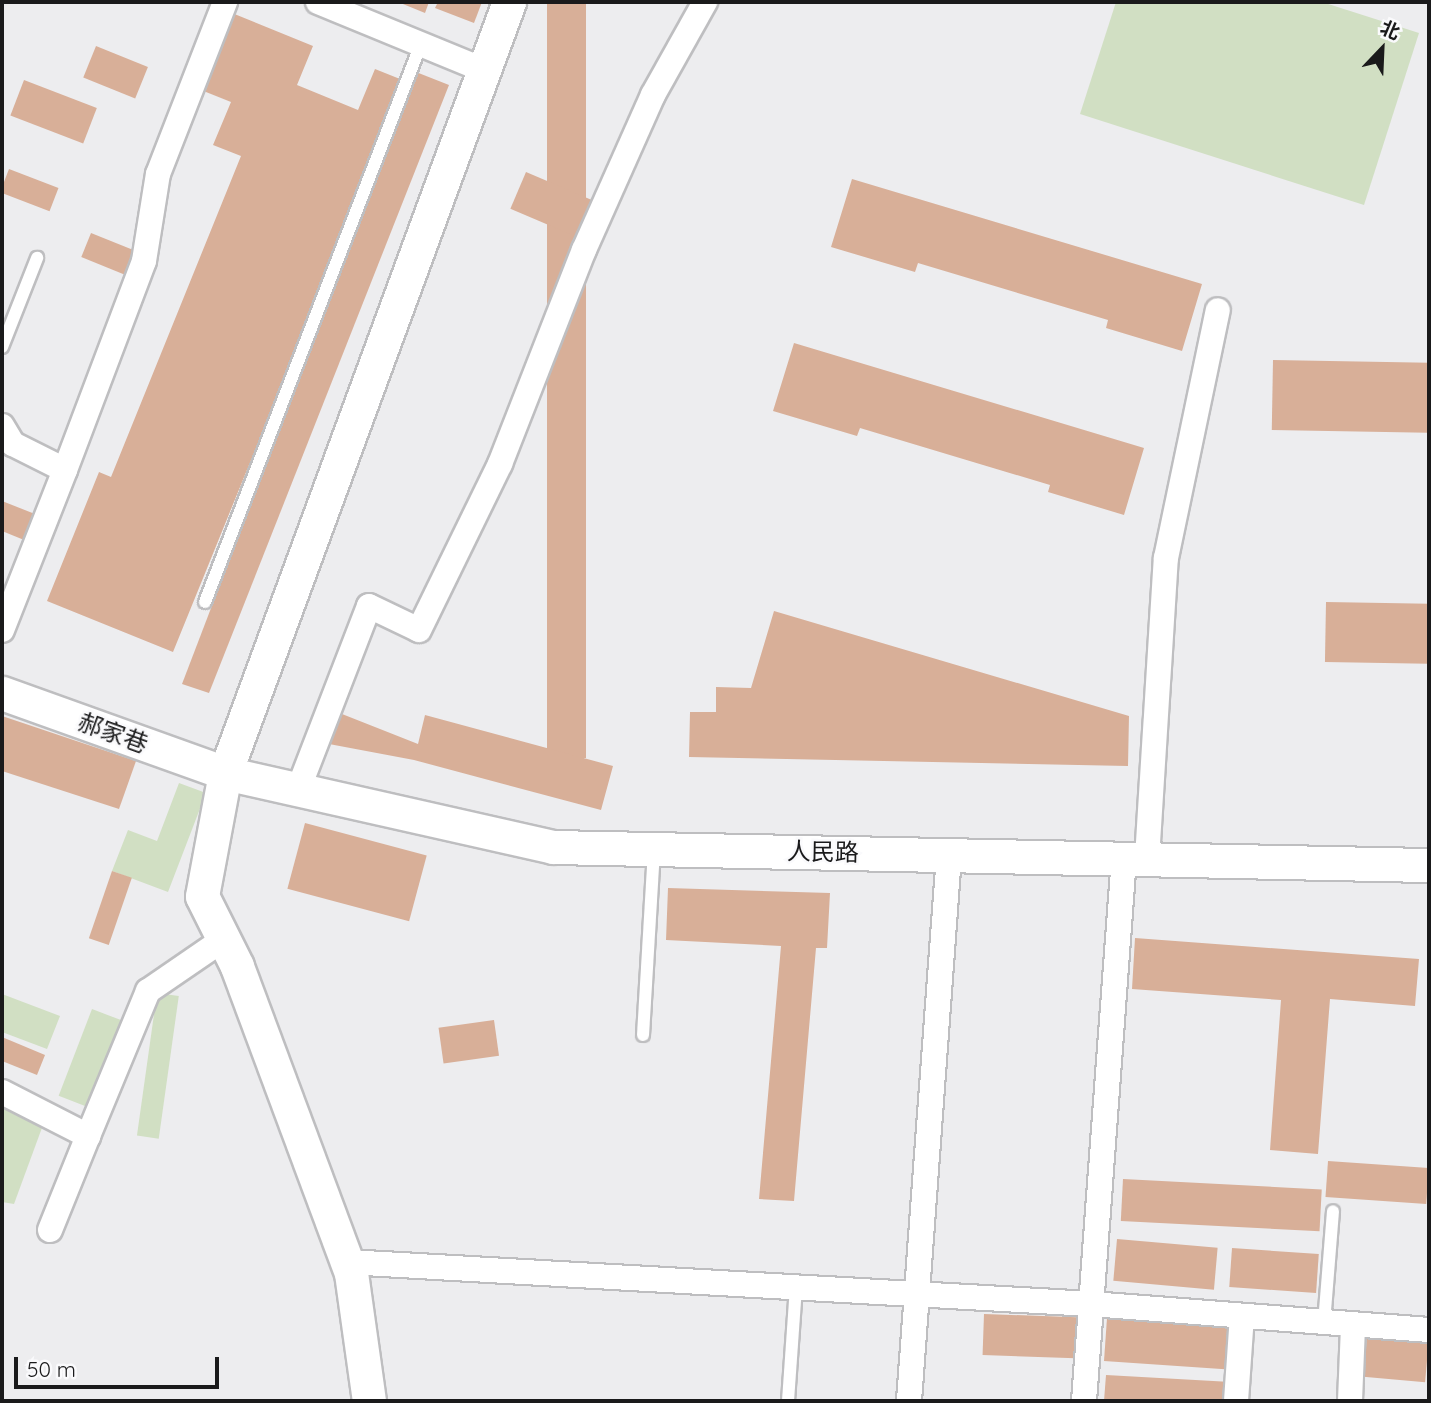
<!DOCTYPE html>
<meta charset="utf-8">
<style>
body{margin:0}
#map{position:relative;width:1431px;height:1403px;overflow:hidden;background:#ededef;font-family:Quicksand,"Noto Sans SC",sans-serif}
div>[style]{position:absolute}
.green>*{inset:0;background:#d1dfc3;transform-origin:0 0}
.building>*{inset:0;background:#d8af98;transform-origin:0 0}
.roads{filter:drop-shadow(2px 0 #bebec0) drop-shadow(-2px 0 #bebec0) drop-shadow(0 2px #bebec0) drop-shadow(0 -2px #bebec0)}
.lane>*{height:12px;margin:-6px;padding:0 6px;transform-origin:6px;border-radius:6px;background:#fff}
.street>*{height:24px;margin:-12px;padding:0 12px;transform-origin:12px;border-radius:12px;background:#fff}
.secondary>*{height:33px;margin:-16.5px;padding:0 16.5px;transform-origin:16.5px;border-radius:16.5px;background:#fff}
span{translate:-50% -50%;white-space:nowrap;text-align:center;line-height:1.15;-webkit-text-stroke:5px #fafafc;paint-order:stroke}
.street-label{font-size:24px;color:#1a1a1b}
.frame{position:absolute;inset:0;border:4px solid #1a1a1b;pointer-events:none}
.north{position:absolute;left:1347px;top:14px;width:70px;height:70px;-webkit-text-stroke:5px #fafafc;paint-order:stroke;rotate:23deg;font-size:19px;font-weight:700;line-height:28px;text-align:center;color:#1a1a1b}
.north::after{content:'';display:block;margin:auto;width:24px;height:32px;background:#1a1a1b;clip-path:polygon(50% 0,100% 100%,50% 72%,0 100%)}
.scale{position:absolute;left:14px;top:1357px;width:205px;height:32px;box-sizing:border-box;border:4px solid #1a1a1b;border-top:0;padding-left:9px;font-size:21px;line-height:24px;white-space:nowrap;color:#1a1a1b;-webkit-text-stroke:5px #fafafc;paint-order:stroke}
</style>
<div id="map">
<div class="green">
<i style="clip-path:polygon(1116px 2px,1322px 2px,1419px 33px,1364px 205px,1080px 114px)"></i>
<i style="clip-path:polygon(179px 783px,206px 793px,168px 892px,112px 871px,128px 830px,157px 841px)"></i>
<i style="left:157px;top:993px;width:22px;height:144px;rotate:8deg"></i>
<i style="clip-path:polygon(2px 994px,60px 1016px,47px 1049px,2px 1032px)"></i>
<i style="left:92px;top:1009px;width:31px;height:93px;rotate:21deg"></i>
<i style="clip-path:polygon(2px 1104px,43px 1125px,14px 1204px,2px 1202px)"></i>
</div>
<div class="building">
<i style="clip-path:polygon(398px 2px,429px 2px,425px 13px)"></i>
<i style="clip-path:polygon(438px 2px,482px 2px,474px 23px,435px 8px)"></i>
<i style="left:547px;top:2px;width:39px;height:756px"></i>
<i style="clip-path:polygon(232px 13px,313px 46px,297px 85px,358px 110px,375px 69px,405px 81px,173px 652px,47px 601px,99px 472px,111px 477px,241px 156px,213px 145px,231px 102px,201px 90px)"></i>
<i style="left:96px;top:46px;width:56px;height:34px;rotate:22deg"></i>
<i style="clip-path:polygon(416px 72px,449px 85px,209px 693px,182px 684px)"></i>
<i style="left:24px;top:80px;width:78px;height:38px;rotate:21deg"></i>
<i style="left:9px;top:169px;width:53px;height:25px;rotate:21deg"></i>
<i style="left:526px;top:172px;width:74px;height:40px;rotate:23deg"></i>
<i style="clip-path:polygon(852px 179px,1202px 284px,1182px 351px,1106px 328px,1108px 320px,918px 263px,915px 272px,831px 247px)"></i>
<i style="left:91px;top:233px;width:51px;height:26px;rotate:22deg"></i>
<i style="clip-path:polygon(794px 343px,1144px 448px,1124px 515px,1048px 492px,1050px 485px,860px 428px,857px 436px,773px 411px)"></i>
<i style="left:1273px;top:360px;width:156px;height:70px;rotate:1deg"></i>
<i style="clip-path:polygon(2px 501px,40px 516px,29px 542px,2px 531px)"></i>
<i style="left:1326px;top:602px;width:103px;height:60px;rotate:1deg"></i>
<i style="clip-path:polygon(774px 611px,1129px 716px,1128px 766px,689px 757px,690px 712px,716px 712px,716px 687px,751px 688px)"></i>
<i style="clip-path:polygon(342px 714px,418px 744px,425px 715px,613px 766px,601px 810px,414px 760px,329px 744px)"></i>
<i style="clip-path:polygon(2px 716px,136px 761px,119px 809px,2px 771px)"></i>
<i style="left:305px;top:823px;width:126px;height:68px;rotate:15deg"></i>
<i style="left:112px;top:871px;width:21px;height:71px;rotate:19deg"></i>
<i style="clip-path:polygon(668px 888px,830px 893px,827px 948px,816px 948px,794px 1201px,759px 1199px,781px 946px,666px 940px)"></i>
<i style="clip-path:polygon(1135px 938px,1419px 959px,1415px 1006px,1330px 999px,1318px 1154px,1270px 1150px,1281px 1000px,1132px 989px)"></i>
<i style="left:494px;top:1020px;width:36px;height:56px;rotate:82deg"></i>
<i style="clip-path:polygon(2px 1037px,45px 1055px,37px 1075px,2px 1061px)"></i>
<i style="left:1328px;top:1161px;width:101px;height:36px;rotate:4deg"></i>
<i style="left:1123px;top:1179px;width:199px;height:42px;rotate:3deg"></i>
<i style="left:1117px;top:1239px;width:101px;height:42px;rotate:5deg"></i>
<i style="left:1232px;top:1248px;width:87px;height:39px;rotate:4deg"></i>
<i style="left:984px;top:1314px;width:93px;height:41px;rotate:2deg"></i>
<i style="left:1107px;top:1318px;width:125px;height:43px;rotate:4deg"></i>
<i style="left:1367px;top:1335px;width:62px;height:42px;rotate:5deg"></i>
<i style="clip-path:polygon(1106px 1375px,1231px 1382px,1230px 1401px,1104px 1401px)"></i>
</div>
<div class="roads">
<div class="lane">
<i style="left:2px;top:347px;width:96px;rotate:-68.5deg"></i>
<i style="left:205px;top:602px;width:598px;rotate:-68.84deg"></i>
<i style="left:643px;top:1035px;width:185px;rotate:-86.6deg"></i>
<i style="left:1324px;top:1323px;width:112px;rotate:-85.4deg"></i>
<i style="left:788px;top:1401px;width:113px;rotate:-86deg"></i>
</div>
<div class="street">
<i style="left:318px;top:2px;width:176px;rotate:22.3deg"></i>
<i style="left:2px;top:426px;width:21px;rotate:59deg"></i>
<i style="left:13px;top:444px;width:58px;rotate:26.6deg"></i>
<i style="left:65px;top:470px;width:172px;rotate:111.5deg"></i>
<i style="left:65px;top:470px;width:223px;rotate:-69.3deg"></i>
<i style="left:144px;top:261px;width:88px;rotate:-80.9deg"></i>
<i style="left:158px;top:174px;width:185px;rotate:-68.7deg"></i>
<i style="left:298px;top:790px;width:197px;rotate:-68.9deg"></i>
<i style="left:369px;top:606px;width:55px;rotate:25.6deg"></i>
<i style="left:419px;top:630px;width:185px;rotate:-64deg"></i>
<i style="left:500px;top:464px;width:230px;rotate:-68.6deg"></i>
<i style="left:584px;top:250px;width:170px;rotate:-66deg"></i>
<i style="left:653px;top:95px;width:107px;rotate:-60.8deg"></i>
<i style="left:1147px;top:858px;width:301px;rotate:-86.4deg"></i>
<i style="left:1166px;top:558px;width:253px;rotate:-78.2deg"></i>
<i style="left:2px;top:1092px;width:97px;rotate:27.1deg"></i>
<i style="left:88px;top:1136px;width:157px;rotate:-67.5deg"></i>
<i style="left:148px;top:991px;width:92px;rotate:-34.4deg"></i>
<i style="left:50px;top:1230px;width:101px;rotate:-68deg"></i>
<i style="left:347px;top:1262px;width:745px;rotate:3.23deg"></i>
<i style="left:1091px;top:1304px;width:339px;rotate:4.4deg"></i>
<i style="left:909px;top:1401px;width:547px;rotate:-85.81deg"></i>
<i style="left:1084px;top:1401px;width:544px;rotate:-85.79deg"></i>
<i style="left:1236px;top:1401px;width:85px;rotate:-86deg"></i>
<i style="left:1350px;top:1401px;width:76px;rotate:-87.7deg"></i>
</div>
<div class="secondary">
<i style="left:2px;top:693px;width:237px;rotate:19.7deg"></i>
<i style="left:225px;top:773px;width:336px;rotate:12.7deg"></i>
<i style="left:553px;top:847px;width:876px;rotate:1.18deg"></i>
<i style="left:369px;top:1401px;width:129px;rotate:-98deg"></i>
<i style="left:351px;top:1273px;width:327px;rotate:-110.4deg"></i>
<i style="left:237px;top:966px;width:78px;rotate:-116.6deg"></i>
<i style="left:202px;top:896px;width:125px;rotate:-79.4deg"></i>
<i style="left:225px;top:773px;width:822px;rotate:-69.78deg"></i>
</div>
</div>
<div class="street-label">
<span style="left:113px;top:733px;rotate:20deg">郝家巷</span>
<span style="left:823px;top:852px;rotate:1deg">人民路</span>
</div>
<div class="frame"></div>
<div class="north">北</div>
<div class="scale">50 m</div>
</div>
